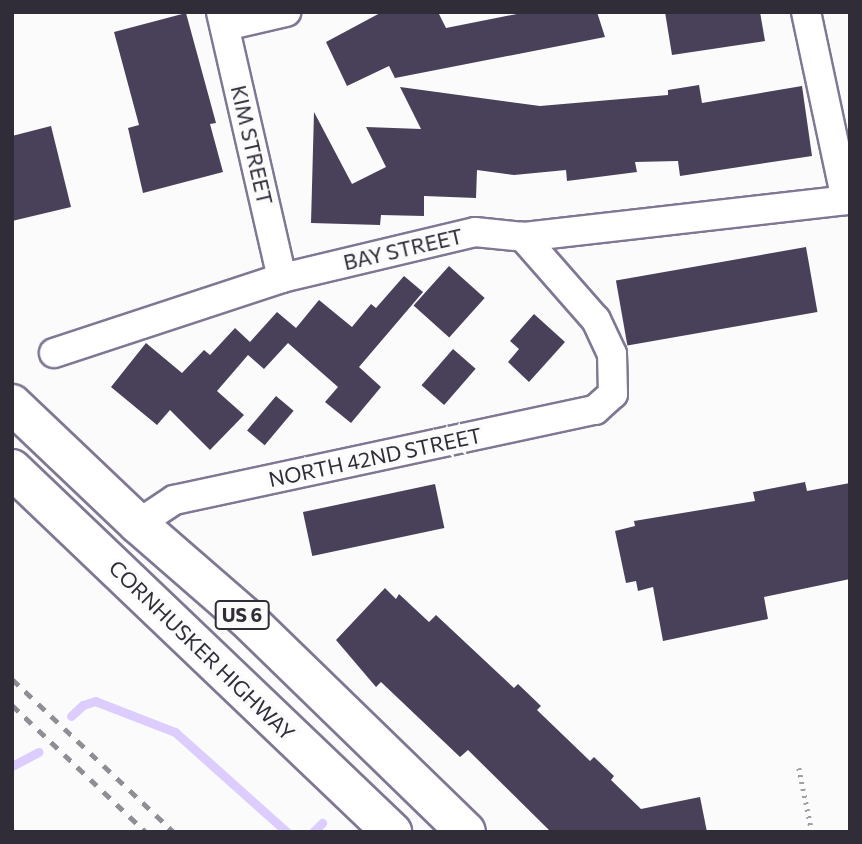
<!DOCTYPE html>
<style>
body{margin:0}
#map{position:relative;width:862px;height:844px;overflow:hidden;background:#fbfbfb;font-family:Commissioner,sans-serif}
div>[style]{position:absolute}
.stream>*{height:9px;margin:-4.5px;padding:0 4.5px;transform-origin:4.5px;border-radius:4.5px;background:#ddcdfe}
.building>*{inset:0;background:#49405a;transform-origin:0 0}
.path>*{height:4.5px;margin-top:-2.25px;transform-origin:0;background:repeating-linear-gradient(90deg,#a09ea4 0 2px,transparent 0 7px)}
.roads{filter:drop-shadow(2px 0 #807793) drop-shadow(-2px 0 #807793) drop-shadow(0 2px #807793) drop-shadow(0 -2px #807793)}
.minor>*{height:28px;margin:-14px;padding:0 14px;transform-origin:14px;border-radius:14px;background:#fff}
.primary>*{height:38px;margin:-19px;padding:0 19px;transform-origin:19px;border-radius:19px;background:#fff}
.rail>*{height:5px;margin-top:-2.5px;transform-origin:0;background:repeating-linear-gradient(90deg,#908e94 0 9px,transparent 0 18px)}
span{translate:-50% -50%;white-space:nowrap;text-align:center;line-height:1.15;-webkit-text-stroke:7px #fbfbfb;paint-order:stroke}
.shield-label span{padding:2px 5px;background:#fbfbfb;border:2px solid;border-radius:5px;-webkit-text-stroke-width:0}
.shield-label{font-size:19px;color:#302c38;font-weight:700}
.street-label{font-size:21px;color:#302c38}
.frame{position:absolute;inset:0;border:14px solid #302c38;pointer-events:none}
</style>
<div id="map">
<div class="stream">
<i style="left:71px;top:716px;width:16px;rotate:-43deg"></i>
<i style="left:83px;top:705px;width:13px;rotate:-18deg"></i>
<i style="left:95px;top:701px;width:86px;rotate:21.2deg"></i>
<i style="left:175px;top:732px;width:150px;rotate:41.8deg"></i>
<i style="left:12px;top:766px;width:30px;rotate:-28deg"></i>
<i style="left:313px;top:832px;width:13px;rotate:-45deg"></i>
</div>
<div class="building">
<i style="clip-path:polygon(382px 12px,438px 12px,446px 28px,527px 12px,597px 12px,605px 37px,395px 78px,389px 66px,347px 86px,326px 42px)"></i>
<i style="clip-path:polygon(665px 12px,760px 12px,765px 41px,672px 55px)"></i>
<i style="clip-path:polygon(186px 13px,216px 123px,210px 124px,223px 172px,143px 193px,128px 128px,139px 125px,114px 32px)"></i>
<i style="clip-path:polygon(699px 85px,702px 103px,802px 86px,812px 156px,680px 176px,678px 161px,635px 162px,637px 172px,567px 181px,566px 170px,514px 175px,477px 170px,476px 198px,424px 196px,424px 216px,381px 215px,380px 225px,311px 223px,314px 112px,352px 184px,386px 167px,366px 127px,421px 129px,400px 87px,540px 106px,668px 95px,668px 90px)"></i>
<i style="clip-path:polygon(51px 126px,71px 207px,12px 221px,12px 136px)"></i>
<i style="left:806px;top:247px;width:66px;height:193px;rotate:80deg"></i>
<i style="left:449px;top:266px;width:48px;height:53px;rotate:42deg"></i>
<i style="clip-path:polygon(404px 276px,423px 292px,359px 367px,381px 387px,351px 423px,325px 402px,338px 387px,288px 343px,264px 369px,248px 355px,217px 391px,244px 415px,210px 450px,170px 410px,157px 425px,111px 387px,146px 343px,182px 373px,204px 350px,210px 355px,235px 328px,250px 342px,277px 312px,296px 328px,319px 300px,352px 327px,371px 304px,376px 308px)"></i>
<i style="clip-path:polygon(534px 314px,565px 342px,529px 382px,508px 362px,519px 349px,510px 341px)"></i>
<i style="left:453px;top:349px;width:30px;height:48px;rotate:41deg"></i>
<i style="left:276px;top:396px;width:23px;height:45px;rotate:40deg"></i>
<i style="clip-path:polygon(805px 482px,807px 491px,850px 483px,850px 579px,764px 597px,768px 619px,663px 641px,653px 587px,638px 591px,636px 581px,626px 583px,615px 531px,635px 526px,634px 521px,755px 501px,753px 492px)"></i>
<i style="left:435px;top:484px;width:45px;height:135px;rotate:78deg"></i>
<i style="clip-path:polygon(385px 588px,396px 599px,399px 594px,429px 622px,436px 615px,514px 688px,518px 684px,541px 706px,537px 710px,590px 761px,594px 757px,614px 776px,611px 780px,641px 809px,700px 797px,707px 832px,551px 832px,468px 750px,460px 757px,381px 682px,376px 687px,336px 640px)"></i>
</div>
<div class="path">
<i style="left:799px;top:768px;width:65px;rotate:78.5deg"></i>
</div>
<div class="roads">
<div class="minor">
<i style="left:221px;top:12px;width:273px;rotate:77.1deg"></i>
<i style="left:225px;top:26px;width:63px;rotate:-12.9deg"></i>
<i style="left:54px;top:353px;width:240px;rotate:-18.2deg"></i>
<i style="left:282px;top:278px;width:198px;rotate:-13.4deg"></i>
<i style="left:475px;top:232px;width:48px;rotate:5.9deg"></i>
<i style="left:523px;top:237px;width:325px;rotate:-6.5deg"></i>
<i style="left:846px;top:200px;width:192px;rotate:-102deg"></i>
<i style="left:138px;top:524px;width:43px;rotate:-33.7deg"></i>
<i style="left:174px;top:500px;width:431px;rotate:-12.1deg"></i>
<i style="left:595px;top:410px;width:24px;rotate:-42deg"></i>
<i style="left:613px;top:394px;width:40px;rotate:-91.4deg"></i>
<i style="left:612px;top:354px;width:38px;rotate:-115deg"></i>
<i style="left:596px;top:320px;width:111px;rotate:-131.3deg"></i>
</div>
<div class="primary">
<i style="left:12px;top:404px;width:174px;rotate:43.6deg"></i>
<i style="left:138px;top:524px;width:142px;rotate:41deg"></i>
<i style="left:245px;top:617px;width:308px;rotate:44.2deg"></i>
<i style="left:12px;top:469px;width:526px;rotate:43.69deg"></i>
</div>
</div>
<div class="rail">
<i style="left:12px;top:679px;width:223px;rotate:43.4deg"></i>
<i style="left:12px;top:705px;width:185px;rotate:43.5deg"></i>
</div>
<div class="shield-label">
<span style="left:242px;top:615px">US 6</span>
</div>
<div class="street-label">
<span style="left:252px;top:145px;rotate:77deg">KIM STREET</span>
<span style="left:403px;top:249px;rotate:-13deg">BAY STREET</span>
<span style="left:375px;top:457px;rotate:-12deg">NORTH 42ND STREET</span>
<span style="left:202px;top:650px;rotate:44deg">CORNHUSKER HIGHWAY</span>
</div>
<div class="frame"></div>
</div>
